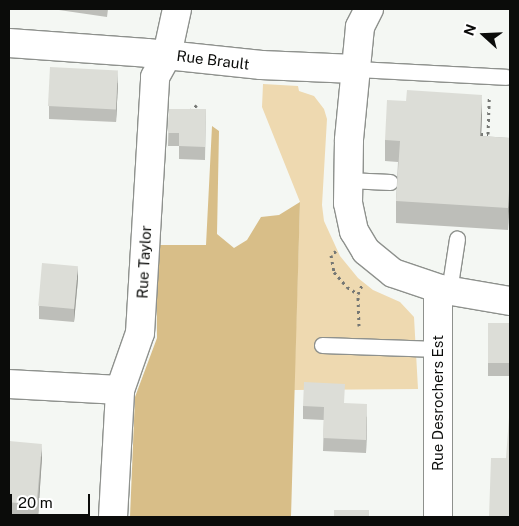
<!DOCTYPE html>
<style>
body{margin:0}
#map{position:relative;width:519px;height:526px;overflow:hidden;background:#f4f7f3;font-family:"Public Sans",sans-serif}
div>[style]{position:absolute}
.green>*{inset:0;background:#eed9b0}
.forest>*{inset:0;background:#d8be88}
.path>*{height:3px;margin-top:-1.5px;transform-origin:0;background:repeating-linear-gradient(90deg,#757774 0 2.5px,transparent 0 6.5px)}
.roads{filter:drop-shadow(1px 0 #8e918d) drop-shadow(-1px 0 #8e918d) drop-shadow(0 1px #8e918d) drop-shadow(0 -1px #8e918d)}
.lane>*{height:15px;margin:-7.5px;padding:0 7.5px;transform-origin:7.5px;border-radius:7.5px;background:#fff}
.street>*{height:28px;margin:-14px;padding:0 14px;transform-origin:14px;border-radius:14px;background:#fff}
.wall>*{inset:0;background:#bdbeb9;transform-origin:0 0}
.shaded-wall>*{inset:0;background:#9a9b96}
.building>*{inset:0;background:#dcddd7;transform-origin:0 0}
span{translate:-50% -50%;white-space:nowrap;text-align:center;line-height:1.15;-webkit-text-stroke:4.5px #fff;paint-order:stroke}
.street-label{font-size:15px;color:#0b0c0a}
.frame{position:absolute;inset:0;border:10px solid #0b0c0a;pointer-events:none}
.north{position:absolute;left:459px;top:10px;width:50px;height:50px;-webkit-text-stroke:4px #fff;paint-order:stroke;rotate:290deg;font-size:14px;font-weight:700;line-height:20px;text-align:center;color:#0b0c0a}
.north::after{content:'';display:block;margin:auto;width:18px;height:22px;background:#0b0c0a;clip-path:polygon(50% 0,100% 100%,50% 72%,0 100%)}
.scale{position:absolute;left:10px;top:494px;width:80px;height:22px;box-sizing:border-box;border:2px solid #0b0c0a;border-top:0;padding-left:6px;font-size:15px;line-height:18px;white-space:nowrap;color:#0b0c0a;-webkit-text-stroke:4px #fff;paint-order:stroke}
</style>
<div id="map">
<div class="green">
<i style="clip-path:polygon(263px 84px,298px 86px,299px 91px,314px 96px,324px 109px,327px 119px,322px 205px,324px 221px,340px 256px,358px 278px,373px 290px,400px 302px,414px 317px,418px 389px,294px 390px,300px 202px,262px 107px)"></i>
</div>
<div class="forest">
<i style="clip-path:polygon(212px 126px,219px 131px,217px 234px,234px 248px,247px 240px,261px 217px,279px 215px,300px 202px,291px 517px,130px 517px,135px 397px,157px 338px,156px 245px,206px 245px)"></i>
</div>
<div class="path">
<i style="left:190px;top:111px;width:9px;rotate:-41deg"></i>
<i style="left:481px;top:134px;width:7px"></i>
<i style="left:488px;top:134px;width:38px;rotate:-88deg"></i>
<i style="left:336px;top:251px;width:6px;rotate:141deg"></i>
<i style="left:331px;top:255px;width:17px;rotate:80deg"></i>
<i style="left:334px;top:272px;width:20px;rotate:49deg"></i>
<i style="left:347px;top:287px;width:13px;rotate:32deg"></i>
<i style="left:359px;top:326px;width:32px;rotate:-92deg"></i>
<i style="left:358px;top:294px;width:12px;rotate:-66deg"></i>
</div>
<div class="roads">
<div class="lane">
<i style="left:355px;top:69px;width:151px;rotate:3deg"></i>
<i style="left:347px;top:180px;width:43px;rotate:2.7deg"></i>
<i style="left:449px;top:291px;width:53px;rotate:-81.3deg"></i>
<i style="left:322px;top:345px;width:116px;rotate:2deg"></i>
</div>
<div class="street">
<i style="left:369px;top:9px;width:20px;rotate:117deg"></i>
<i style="left:360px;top:27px;width:114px;rotate:95.6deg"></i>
<i style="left:349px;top:140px;width:63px;rotate:90.9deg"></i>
<i style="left:348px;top:203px;width:29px;rotate:78deg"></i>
<i style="left:354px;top:231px;width:23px;rotate:59deg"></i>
<i style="left:366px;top:251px;width:35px;rotate:39deg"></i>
<i style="left:393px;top:273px;width:50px;rotate:18.8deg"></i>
<i style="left:440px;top:289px;width:71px;rotate:9.7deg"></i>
<i style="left:9px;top:43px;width:138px;rotate:4.1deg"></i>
<i style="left:147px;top:53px;width:115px;rotate:6deg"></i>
<i style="left:261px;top:65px;width:94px;rotate:2.4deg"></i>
<i style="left:9px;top:384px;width:111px;rotate:3.1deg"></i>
<i style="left:113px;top:517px;width:127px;rotate:-86.8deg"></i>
<i style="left:120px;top:390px;width:60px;rotate:-70.7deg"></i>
<i style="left:140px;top:333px;width:256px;rotate:-86.6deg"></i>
<i style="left:155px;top:77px;width:25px;rotate:-61deg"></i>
<i style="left:167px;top:55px;width:47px;rotate:-77.7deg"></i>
<i style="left:438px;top:517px;width:218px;rotate:-90deg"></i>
<i style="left:438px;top:299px;width:10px;rotate:-79deg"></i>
</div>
</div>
<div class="wall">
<i style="clip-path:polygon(59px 9px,108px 9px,107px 17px,59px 10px)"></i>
<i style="clip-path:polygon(118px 83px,116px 122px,49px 119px,49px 106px)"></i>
<i style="clip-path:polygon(9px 89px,10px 102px,9px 147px)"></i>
<i style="clip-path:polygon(169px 109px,206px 109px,205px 160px,179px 159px,179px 146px,168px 146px)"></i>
<i style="clip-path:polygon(482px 117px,481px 136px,510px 138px,508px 230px,396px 223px,396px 201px,398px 162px,385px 161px,385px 140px)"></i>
<i style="clip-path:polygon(78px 279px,74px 322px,39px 319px,39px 306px)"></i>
<i style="left:510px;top:323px;width:53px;height:22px;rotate:90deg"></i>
<i style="clip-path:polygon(344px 403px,367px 417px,366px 453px,323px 451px,324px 420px,303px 419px,303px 406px)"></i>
<i style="clip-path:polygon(9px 441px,42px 457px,38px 517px,9px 515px)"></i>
</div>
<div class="shaded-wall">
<i style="clip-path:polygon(118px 70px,118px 83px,116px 122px,116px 109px)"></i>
<i style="clip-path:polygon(482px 95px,482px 117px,480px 157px,480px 136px)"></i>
<i style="clip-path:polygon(510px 170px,510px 191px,508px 230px,508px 208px)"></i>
<i style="clip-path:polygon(78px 266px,78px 279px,74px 322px,74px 308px)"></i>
<i style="clip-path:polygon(367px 404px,367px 417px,366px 453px,366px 440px)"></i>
<i style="clip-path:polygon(42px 444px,42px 457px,38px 517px,38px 504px)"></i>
</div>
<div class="building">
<i style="left:50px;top:67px;width:68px;height:39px;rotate:3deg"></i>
<i style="clip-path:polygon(9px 89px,10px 89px,9px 134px)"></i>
<i style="clip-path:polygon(407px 90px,482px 95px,480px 136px,510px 138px,510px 170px,508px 208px,396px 201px,400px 141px,385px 140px,387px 100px,406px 101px)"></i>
<i style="clip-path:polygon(169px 109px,206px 109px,205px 147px,179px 146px,179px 133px,168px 133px)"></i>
<i style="left:42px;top:263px;width:36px;height:43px;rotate:5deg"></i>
<i style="left:510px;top:323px;width:40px;height:22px;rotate:90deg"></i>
<i style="clip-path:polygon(304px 382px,345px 384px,344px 403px,367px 404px,366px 440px,323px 438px,324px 407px,303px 406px)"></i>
<i style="clip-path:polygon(510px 404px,510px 517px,489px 517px,491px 458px,506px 458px)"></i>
<i style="left:9px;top:441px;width:33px;height:61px;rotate:5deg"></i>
<i style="left:334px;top:510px;width:35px;height:7px"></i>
</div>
<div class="street-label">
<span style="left:213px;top:60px;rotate:7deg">Rue Brault</span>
<span style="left:144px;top:262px;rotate:-87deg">Rue Taylor</span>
<span style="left:438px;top:403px;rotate:-90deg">Rue Desrochers Est</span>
</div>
<div class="frame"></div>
<div class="north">N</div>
<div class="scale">20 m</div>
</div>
